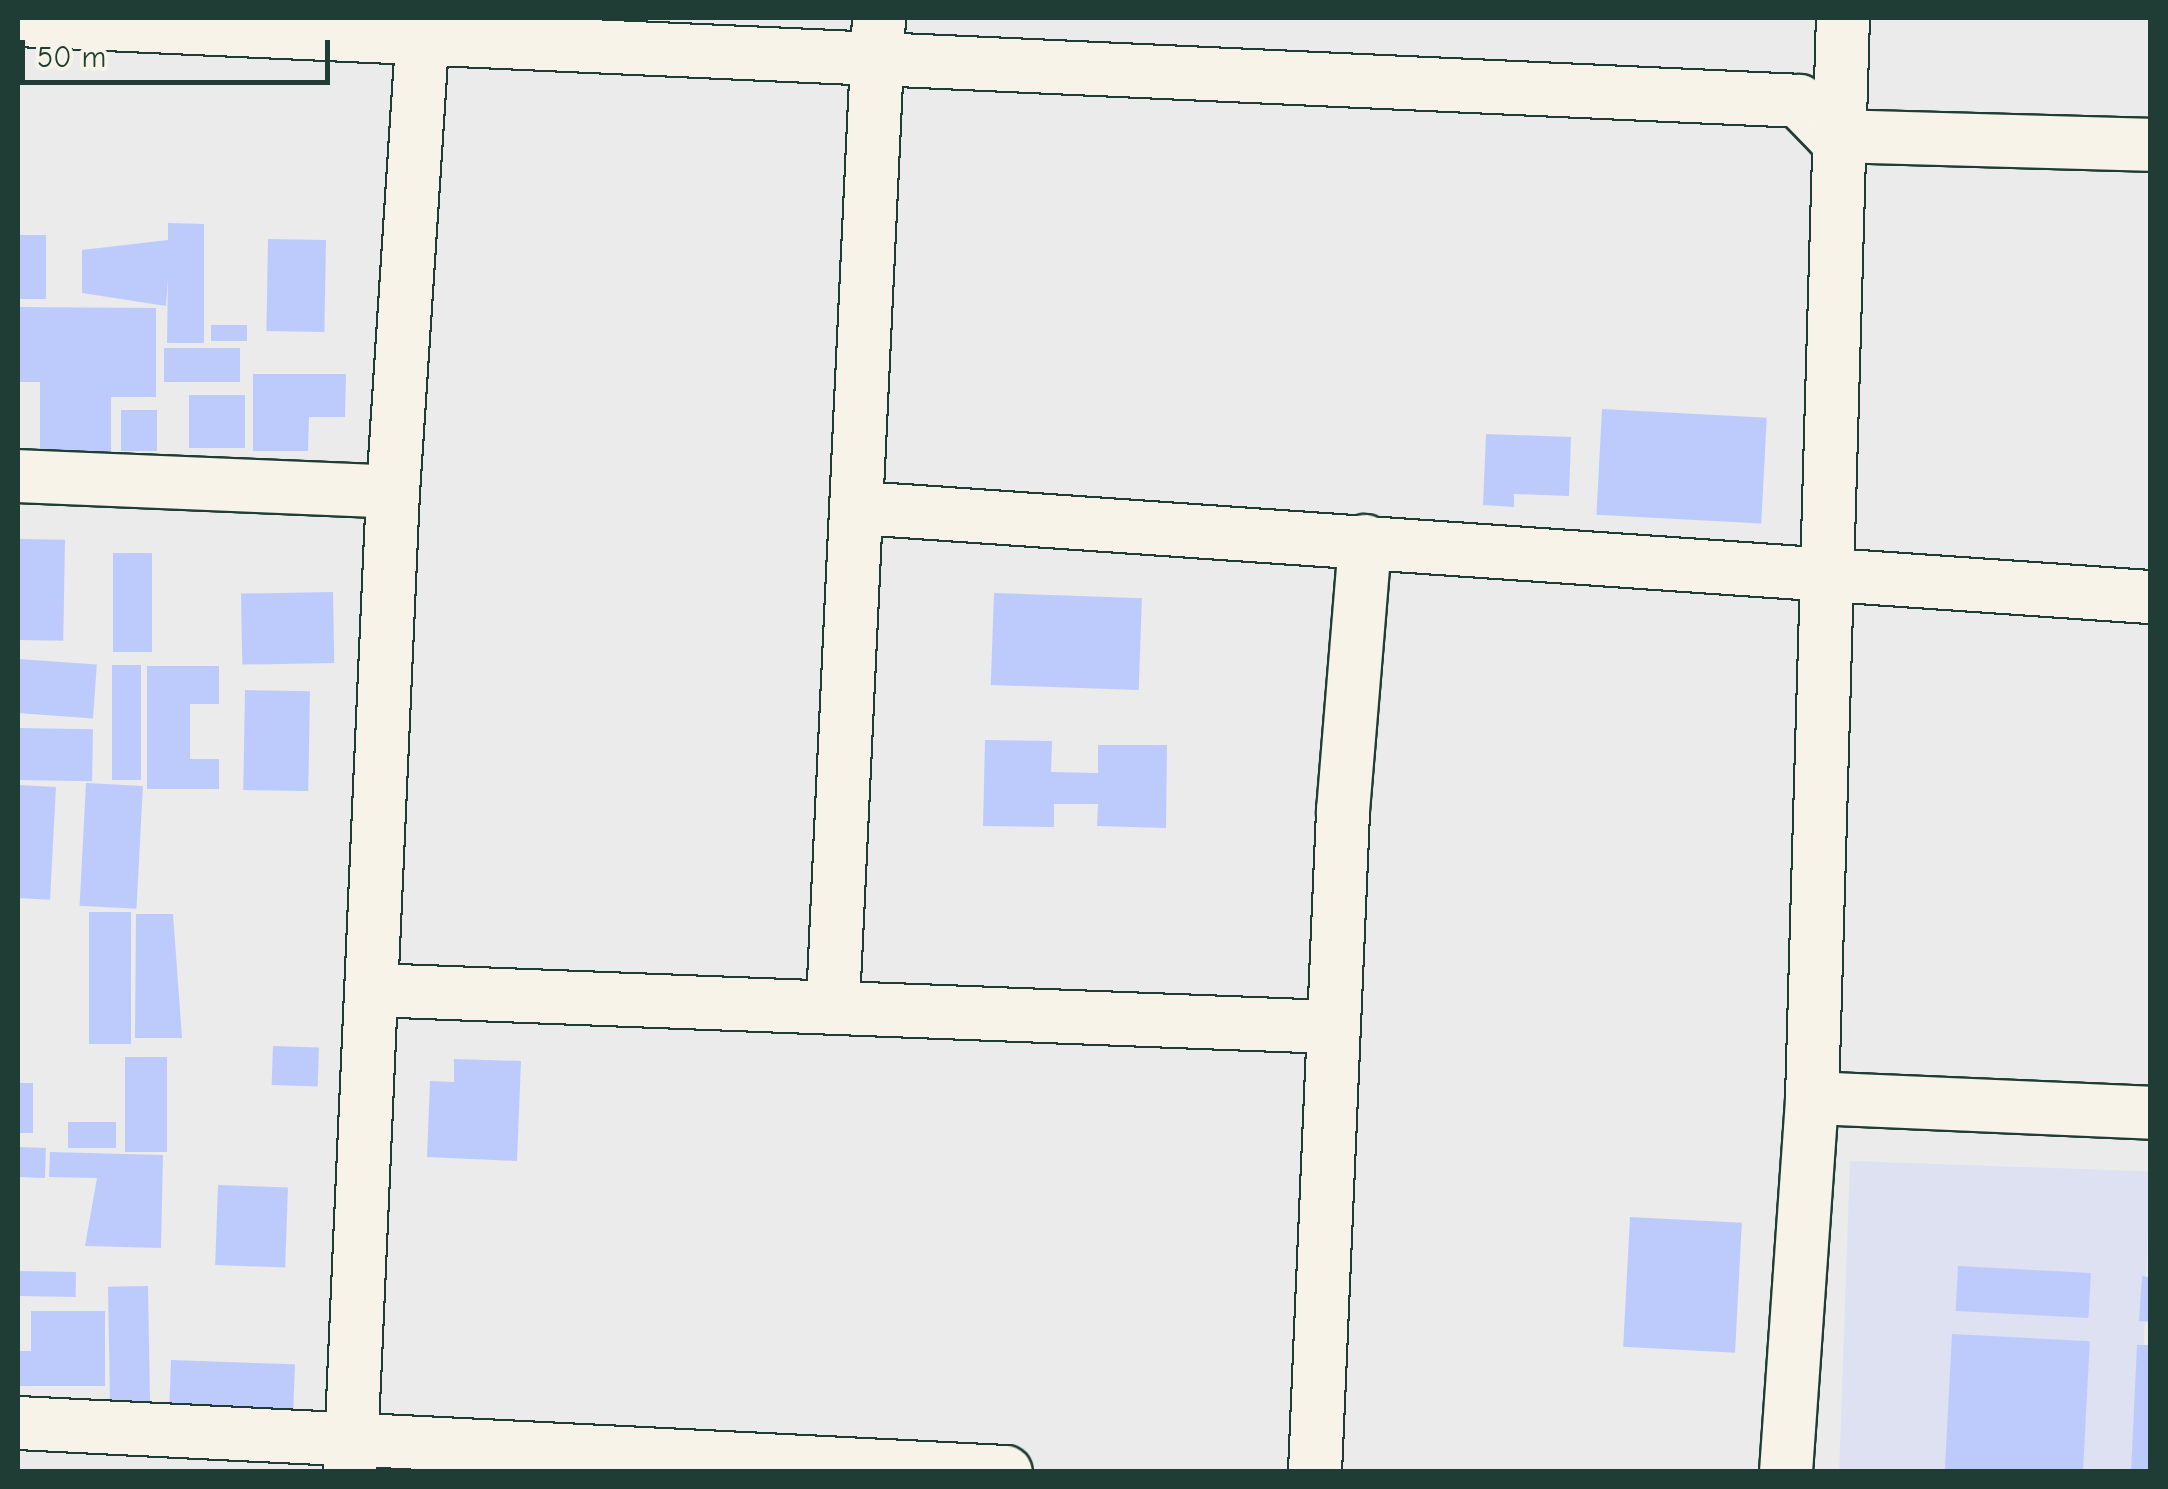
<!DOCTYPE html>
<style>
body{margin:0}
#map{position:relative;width:2168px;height:1489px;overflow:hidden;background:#ebebec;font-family:"Comic Neue",sans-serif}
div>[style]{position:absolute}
.built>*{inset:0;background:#dde1f1;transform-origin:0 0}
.building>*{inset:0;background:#bccbfc;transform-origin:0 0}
.roads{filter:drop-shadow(2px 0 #1f3d34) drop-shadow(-2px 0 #1f3d34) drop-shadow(0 2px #1f3d34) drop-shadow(0 -2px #1f3d34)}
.minor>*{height:52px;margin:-26px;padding:0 26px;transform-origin:26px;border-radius:26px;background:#f7f3e8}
span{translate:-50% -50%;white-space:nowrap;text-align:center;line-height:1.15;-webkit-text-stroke:10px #f7f3e8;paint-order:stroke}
.frame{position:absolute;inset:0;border:20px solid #1f3d34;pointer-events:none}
.scale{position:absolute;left:20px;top:40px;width:310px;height:45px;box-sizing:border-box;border:5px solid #1f3d34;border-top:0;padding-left:12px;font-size:30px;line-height:35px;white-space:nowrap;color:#1f3d34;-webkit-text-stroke:8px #f7f3e8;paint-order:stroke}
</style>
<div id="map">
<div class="built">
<i style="left:1850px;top:1161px;width:300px;height:311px;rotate:2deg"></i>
</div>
<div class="building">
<i style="clip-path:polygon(168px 223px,204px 224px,204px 343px,167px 343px,168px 278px,166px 306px,82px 293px,82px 250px,168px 240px)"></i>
<i style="left:18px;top:235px;width:28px;height:64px"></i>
<i style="left:268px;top:239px;width:58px;height:92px;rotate:1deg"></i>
<i style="clip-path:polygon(18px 307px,156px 308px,156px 397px,111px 397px,111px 452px,40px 452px,40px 382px,18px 382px)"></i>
<i style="left:211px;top:325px;width:36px;height:16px"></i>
<i style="left:164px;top:348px;width:76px;height:34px"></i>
<i style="clip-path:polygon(253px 374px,346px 374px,345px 417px,309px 417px,308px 451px,253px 451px)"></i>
<i style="left:189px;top:395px;width:56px;height:53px"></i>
<i style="left:1602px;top:409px;width:165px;height:106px;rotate:3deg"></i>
<i style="left:121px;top:410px;width:36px;height:41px"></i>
<i style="clip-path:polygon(1486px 434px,1571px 437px,1569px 496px,1514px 494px,1514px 507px,1483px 505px)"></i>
<i style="left:18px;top:539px;width:47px;height:101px;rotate:1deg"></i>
<i style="left:113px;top:553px;width:39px;height:99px"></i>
<i style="left:333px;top:592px;width:71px;height:92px;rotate:89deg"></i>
<i style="left:994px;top:593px;width:148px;height:92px;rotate:2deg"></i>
<i style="left:18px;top:659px;width:79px;height:54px;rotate:4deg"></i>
<i style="left:112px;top:665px;width:29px;height:115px"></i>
<i style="clip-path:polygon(147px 666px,219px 666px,219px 704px,190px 704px,190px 759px,219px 759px,219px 789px,147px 789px)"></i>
<i style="left:245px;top:690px;width:65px;height:100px;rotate:1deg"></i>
<i style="left:18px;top:728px;width:75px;height:52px;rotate:1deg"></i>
<i style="clip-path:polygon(985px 740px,1052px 741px,1051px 772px,1098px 773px,1098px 745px,1167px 745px,1166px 828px,1097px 826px,1098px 804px,1054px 804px,1054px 827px,983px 826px)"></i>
<i style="left:86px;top:783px;width:57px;height:123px;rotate:3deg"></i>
<i style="left:18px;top:785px;width:38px;height:113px;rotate:3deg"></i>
<i style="left:89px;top:912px;width:42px;height:132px"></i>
<i style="clip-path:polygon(136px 914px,173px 914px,182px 1038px,135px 1038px)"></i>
<i style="left:273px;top:1046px;width:46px;height:39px;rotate:2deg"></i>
<i style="left:125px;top:1057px;width:42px;height:95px"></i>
<i style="clip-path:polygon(454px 1059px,521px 1061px,517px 1161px,427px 1157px,430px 1081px,454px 1082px)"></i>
<i style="left:18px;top:1083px;width:15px;height:50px"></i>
<i style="left:68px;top:1122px;width:48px;height:26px"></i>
<i style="left:18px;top:1147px;width:28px;height:30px;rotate:2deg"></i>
<i style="clip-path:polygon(50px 1152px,163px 1155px,161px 1248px,85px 1246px,97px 1178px,49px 1177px)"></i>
<i style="left:218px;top:1185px;width:70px;height:80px;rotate:2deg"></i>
<i style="left:1630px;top:1217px;width:112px;height:130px;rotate:3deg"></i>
<i style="left:1958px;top:1266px;width:133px;height:45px;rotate:3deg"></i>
<i style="left:18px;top:1271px;width:58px;height:25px;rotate:1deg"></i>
<i style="clip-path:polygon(2142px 1276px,2150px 1277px,2150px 1322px,2139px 1321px)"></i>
<i style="left:148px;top:1286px;width:115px;height:40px;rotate:89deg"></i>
<i style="clip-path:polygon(31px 1311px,105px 1311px,105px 1386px,18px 1386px,18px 1351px,31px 1351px)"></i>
<i style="left:1952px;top:1334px;width:138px;height:138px;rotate:3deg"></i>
<i style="clip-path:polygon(2137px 1345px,2150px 1345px,2150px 1472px,2131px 1472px)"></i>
<i style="left:171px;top:1360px;width:124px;height:49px;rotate:2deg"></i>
</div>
<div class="roads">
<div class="minor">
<i style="left:18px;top:20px;width:1783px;rotate:2.6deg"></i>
<i style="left:1799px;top:101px;width:49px;rotate:45.8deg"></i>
<i style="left:1833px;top:136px;width:317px;rotate:1.6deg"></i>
<i style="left:18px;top:476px;width:375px;rotate:2.4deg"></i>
<i style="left:860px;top:508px;width:1293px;rotate:3.95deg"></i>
<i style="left:372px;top:990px;width:961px;rotate:2.21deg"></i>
<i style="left:833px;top:1003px;width:986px;rotate:-87.33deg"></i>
<i style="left:1812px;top:1098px;width:338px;rotate:2.5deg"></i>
<i style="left:18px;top:1423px;width:989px;rotate:2.84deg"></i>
<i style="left:350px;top:1472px;width:981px;rotate:-87.49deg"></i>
<i style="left:393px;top:492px;width:475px;rotate:-86.3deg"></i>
<i style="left:1315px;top:1472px;width:662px;rotate:-87.57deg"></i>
<i style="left:1343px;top:811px;width:271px;rotate:-85.3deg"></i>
<i style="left:1786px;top:1472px;width:375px;rotate:-86deg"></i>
<i style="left:1812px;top:1098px;width:1080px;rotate:-88.36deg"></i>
</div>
</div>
<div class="frame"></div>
<div class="scale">50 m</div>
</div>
